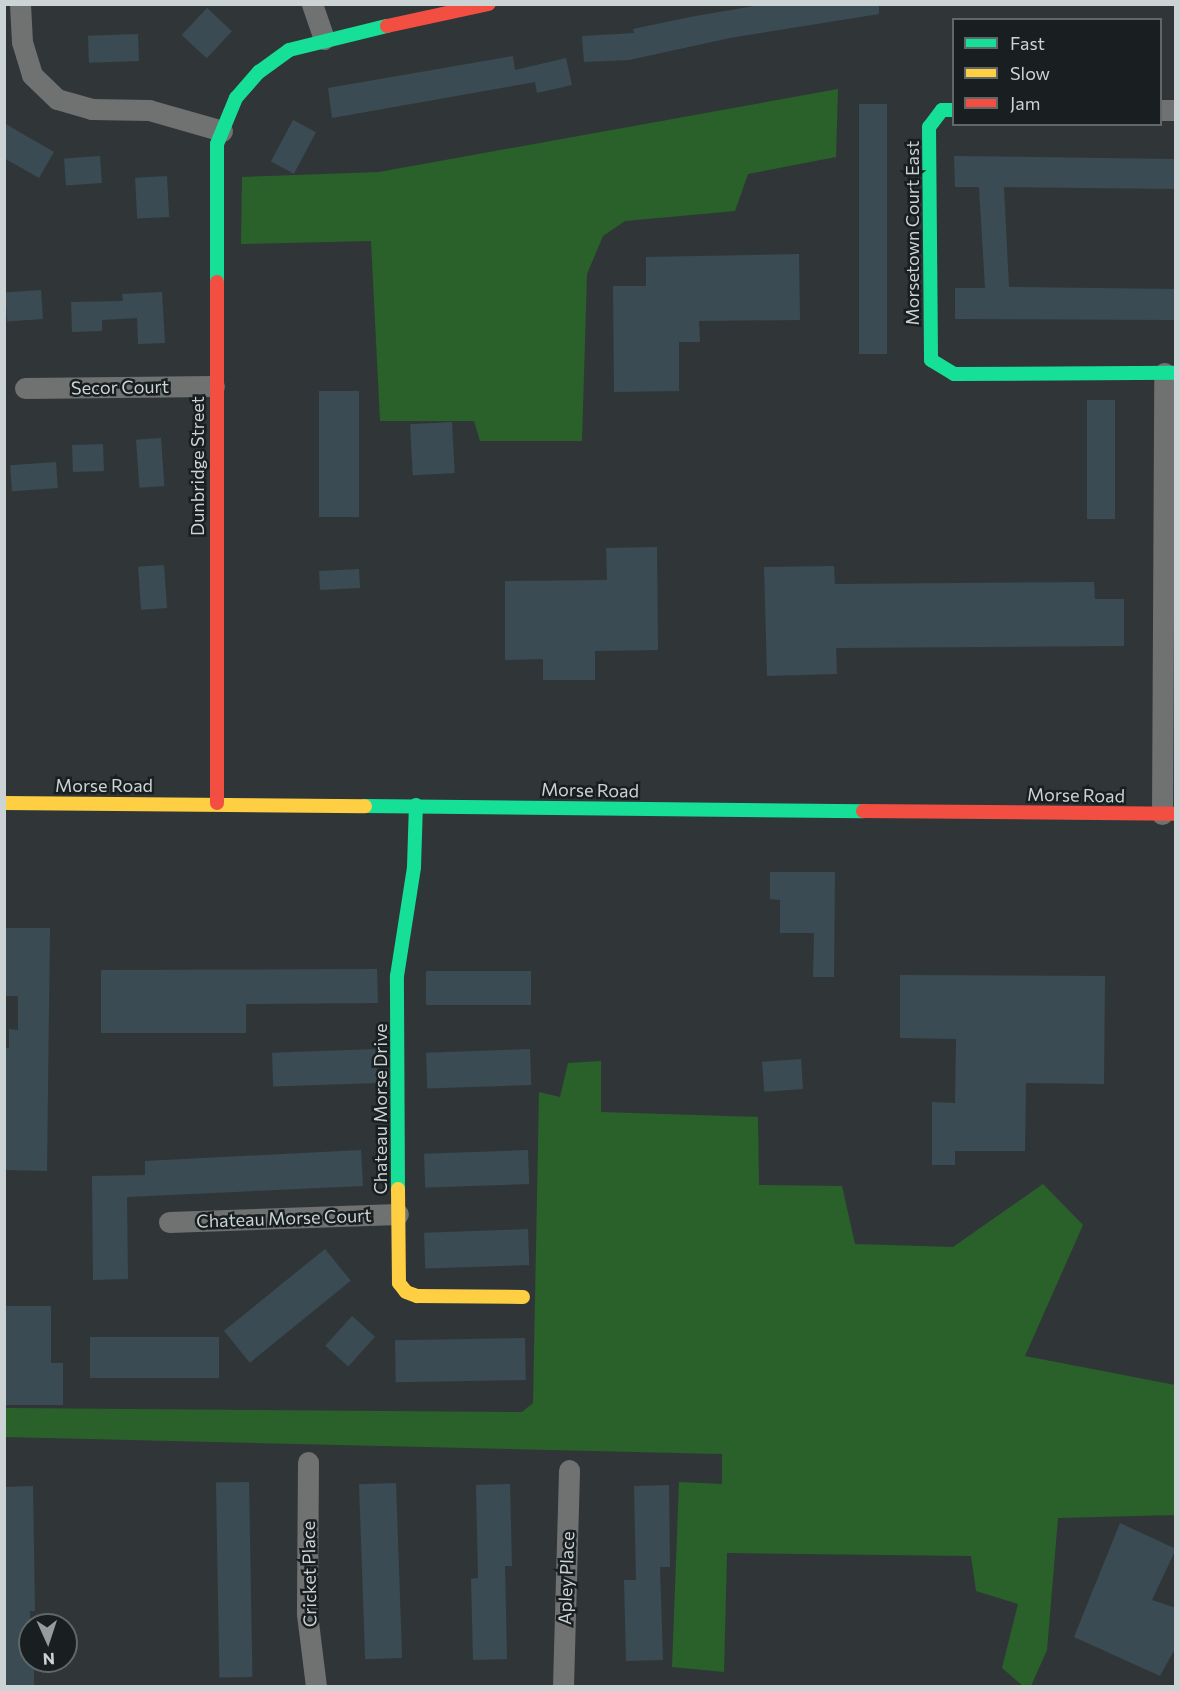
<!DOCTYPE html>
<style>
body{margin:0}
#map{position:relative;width:1180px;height:1691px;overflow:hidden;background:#303638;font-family:Commissioner,sans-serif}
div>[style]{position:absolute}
.green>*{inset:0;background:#2a612b}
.building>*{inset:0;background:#3a4b53;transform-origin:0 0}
.street>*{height:21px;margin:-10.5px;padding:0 10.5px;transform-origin:10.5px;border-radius:10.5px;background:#6f7271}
.fast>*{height:14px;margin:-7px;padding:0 7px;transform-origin:7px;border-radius:7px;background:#16e098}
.slow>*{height:14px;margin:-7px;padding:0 7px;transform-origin:7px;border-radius:7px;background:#ffcf43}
.jam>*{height:14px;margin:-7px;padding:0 7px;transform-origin:7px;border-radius:7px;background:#f24e42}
span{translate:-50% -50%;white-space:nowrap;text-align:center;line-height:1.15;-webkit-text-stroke:5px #191f20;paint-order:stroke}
.street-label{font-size:18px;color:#cbd3d4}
.frame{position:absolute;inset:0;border:6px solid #cbd3d4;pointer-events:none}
.legend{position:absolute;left:952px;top:18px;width:210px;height:108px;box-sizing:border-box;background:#191f20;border:2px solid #606768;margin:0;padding:8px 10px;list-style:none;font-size:18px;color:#cbd3d4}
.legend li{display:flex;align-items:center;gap:12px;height:30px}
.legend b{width:30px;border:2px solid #606768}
.north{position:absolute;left:18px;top:1613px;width:60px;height:60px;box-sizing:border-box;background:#191f20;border:2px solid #606768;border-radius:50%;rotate:177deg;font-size:16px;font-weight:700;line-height:24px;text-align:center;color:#cbd3d4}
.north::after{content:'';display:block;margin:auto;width:21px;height:27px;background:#959c9d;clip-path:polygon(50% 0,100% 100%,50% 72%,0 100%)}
</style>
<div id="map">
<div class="green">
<i style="clip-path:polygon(838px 89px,836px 157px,748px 174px,735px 211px,625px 221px,603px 236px,587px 274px,582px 441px,480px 441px,474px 421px,380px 421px,371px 241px,241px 244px,242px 177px,379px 172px)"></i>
<i style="clip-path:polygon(601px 1061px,601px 1112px,758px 1117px,759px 1185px,842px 1186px,855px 1244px,953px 1247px,1043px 1184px,1083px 1225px,1025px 1356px,1175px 1385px,1175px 1515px,1058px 1518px,1047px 1650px,1031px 1686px,1023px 1686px,1002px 1668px,1018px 1604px,976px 1591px,971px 1556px,727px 1553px,724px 1672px,672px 1667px,679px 1482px,722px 1484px,722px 1454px,5px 1437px,5px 1408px,522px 1412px,533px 1403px,539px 1092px,560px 1097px,568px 1063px)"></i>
</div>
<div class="building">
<i style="clip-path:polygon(765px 4px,879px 4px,879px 14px,730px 38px,629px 60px,584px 62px,582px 36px,634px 33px,633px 29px,690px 17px)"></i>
<i style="left:207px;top:8px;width:34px;height:37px;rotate:43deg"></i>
<i style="left:138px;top:34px;width:27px;height:50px;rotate:88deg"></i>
<i style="clip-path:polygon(513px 56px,515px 70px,566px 58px,572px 85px,537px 93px,535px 82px,332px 118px,328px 88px)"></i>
<i style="left:887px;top:104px;width:250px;height:28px;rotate:90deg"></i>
<i style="left:293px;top:120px;width:26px;height:47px;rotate:28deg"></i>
<i style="clip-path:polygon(4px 123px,54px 152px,39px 178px,4px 158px)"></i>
<i style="left:100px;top:156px;width:27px;height:36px;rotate:86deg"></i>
<i style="clip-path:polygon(954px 156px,1176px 159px,1176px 189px,1004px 187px,1009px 287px,1176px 289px,1176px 320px,955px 319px,955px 288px,985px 288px,979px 187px,955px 187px)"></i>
<i style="left:167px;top:176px;width:41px;height:32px;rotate:87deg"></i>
<i style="clip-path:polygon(799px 254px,800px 320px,699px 321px,700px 342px,679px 342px,679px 391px,614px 392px,613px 286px,646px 286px,646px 257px)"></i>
<i style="left:41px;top:290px;width:29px;height:36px;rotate:86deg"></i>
<i style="clip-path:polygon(162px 292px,165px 343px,138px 344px,137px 318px,102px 320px,102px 331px,72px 332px,71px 302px,123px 301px,122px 294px)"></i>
<i style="left:319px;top:391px;width:40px;height:126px"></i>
<i style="left:1087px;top:400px;width:28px;height:119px"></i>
<i style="left:452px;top:422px;width:51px;height:42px;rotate:87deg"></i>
<i style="left:161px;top:438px;width:48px;height:25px;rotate:86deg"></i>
<i style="left:103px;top:444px;width:27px;height:31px;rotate:88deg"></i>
<i style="left:56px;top:462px;width:26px;height:46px;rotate:86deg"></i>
<i style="clip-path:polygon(657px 547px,658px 650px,595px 651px,595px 680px,543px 680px,543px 659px,505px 660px,505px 581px,607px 580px,606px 548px)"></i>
<i style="left:164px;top:565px;width:43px;height:26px;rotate:86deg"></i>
<i style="clip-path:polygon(834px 566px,835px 584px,1094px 582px,1095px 599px,1124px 599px,1124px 646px,836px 648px,837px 674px,767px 676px,764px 567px)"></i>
<i style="left:359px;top:569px;width:19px;height:40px;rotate:87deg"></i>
<i style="clip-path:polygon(770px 872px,835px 872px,834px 977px,813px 977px,814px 933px,780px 933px,780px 900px,770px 899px)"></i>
<i style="clip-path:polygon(4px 928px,50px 928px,47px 1171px,4px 1170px,4px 1048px,9px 1048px,9px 1029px,18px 1030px,18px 996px,4px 996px)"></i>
<i style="clip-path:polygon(377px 969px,378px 1003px,246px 1004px,246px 1033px,101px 1033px,101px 970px)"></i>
<i style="left:426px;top:971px;width:105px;height:34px"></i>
<i style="clip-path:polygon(900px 975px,1105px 976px,1104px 1084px,1026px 1083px,1025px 1151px,955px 1151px,955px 1165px,932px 1165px,932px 1102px,955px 1103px,956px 1039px,900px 1038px)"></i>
<i style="left:376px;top:1049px;width:34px;height:104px;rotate:88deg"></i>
<i style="left:530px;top:1049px;width:36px;height:104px;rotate:88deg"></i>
<i style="left:801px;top:1059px;width:30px;height:39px;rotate:86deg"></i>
<i style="clip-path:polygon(361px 1150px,363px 1186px,127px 1197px,128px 1279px,93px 1280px,92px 1176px,145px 1175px,145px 1161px)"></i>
<i style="left:528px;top:1150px;width:34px;height:104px;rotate:88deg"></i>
<i style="left:528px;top:1229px;width:36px;height:104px;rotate:88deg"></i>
<i style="left:325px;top:1249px;width:41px;height:130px;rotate:51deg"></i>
<i style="clip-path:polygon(4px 1306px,51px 1306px,51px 1363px,63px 1363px,63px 1405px,4px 1405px)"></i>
<i style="left:352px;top:1316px;width:31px;height:40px;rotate:42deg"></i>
<i style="left:90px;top:1337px;width:129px;height:41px"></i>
<i style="left:525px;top:1338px;width:42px;height:130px;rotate:89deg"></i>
<i style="left:249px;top:1482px;width:195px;height:33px;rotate:89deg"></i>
<i style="left:396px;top:1483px;width:175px;height:37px;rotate:88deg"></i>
<i style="clip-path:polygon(510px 1484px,512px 1566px,505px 1566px,507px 1659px,473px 1660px,471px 1579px,478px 1578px,476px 1485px)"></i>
<i style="clip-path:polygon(669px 1485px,670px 1567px,660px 1567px,663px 1660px,626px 1661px,624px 1580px,636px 1580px,634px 1486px)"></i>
<i style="clip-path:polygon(33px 1486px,35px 1611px,30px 1611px,30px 1661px,34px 1661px,34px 1686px,4px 1686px,4px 1487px)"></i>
<i style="clip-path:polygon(1120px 1523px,1176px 1549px,1152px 1600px,1176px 1608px,1176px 1647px,1160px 1676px,1074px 1637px)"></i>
</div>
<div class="street">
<i style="left:20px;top:4px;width:38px;rotate:87deg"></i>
<i style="left:22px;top:42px;width:34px;rotate:73deg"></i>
<i style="left:32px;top:75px;width:35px;rotate:44deg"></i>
<i style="left:57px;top:99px;width:35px;rotate:16deg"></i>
<i style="left:91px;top:109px;width:58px;rotate:1deg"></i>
<i style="left:149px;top:110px;width:76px;rotate:16deg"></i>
<i style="left:312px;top:4px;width:37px;rotate:71deg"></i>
<i style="left:1160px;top:110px;width:16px"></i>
<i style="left:25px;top:388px;width:189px;rotate:-0.6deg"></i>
<i style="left:1162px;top:814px;width:441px;rotate:-89.7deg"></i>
<i style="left:169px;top:1222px;width:229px;rotate:-2deg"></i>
<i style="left:308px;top:1462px;width:152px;rotate:90.4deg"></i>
<i style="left:307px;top:1614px;width:73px;rotate:82.9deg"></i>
<i style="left:563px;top:1686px;width:216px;rotate:-88.4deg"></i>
</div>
<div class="fast">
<i style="left:954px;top:110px;width:12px;rotate:180deg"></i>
<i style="left:942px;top:110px;width:21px;rotate:127deg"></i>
<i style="left:929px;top:127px;width:233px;rotate:89.5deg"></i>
<i style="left:931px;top:360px;width:27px;rotate:31deg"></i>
<i style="left:954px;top:374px;width:222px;rotate:-0.3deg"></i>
<i style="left:217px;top:282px;width:138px;rotate:-90deg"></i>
<i style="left:217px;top:144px;width:50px;rotate:-67.6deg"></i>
<i style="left:236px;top:98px;width:35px;rotate:-49deg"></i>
<i style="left:259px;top:72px;width:37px;rotate:-36deg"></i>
<i style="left:289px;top:50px;width:101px;rotate:-13.8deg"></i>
<i style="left:365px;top:806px;width:498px;rotate:0.6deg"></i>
<i style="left:398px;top:1189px;width:213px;rotate:-90.3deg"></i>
<i style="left:397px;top:976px;width:110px;rotate:-81.1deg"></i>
<i style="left:414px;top:867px;width:62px;rotate:-88.2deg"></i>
</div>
<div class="slow">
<i style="left:4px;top:803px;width:361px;rotate:0.5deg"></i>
<i style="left:398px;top:1189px;width:94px;rotate:89.4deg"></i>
<i style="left:399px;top:1283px;width:11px;rotate:52deg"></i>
<i style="left:406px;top:1292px;width:12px;rotate:20deg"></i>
<i style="left:417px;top:1296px;width:106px;rotate:0.5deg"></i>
</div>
<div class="jam">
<i style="left:387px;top:26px;width:104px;rotate:-12.2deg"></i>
<i style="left:217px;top:282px;width:521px;rotate:90deg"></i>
<i style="left:863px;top:811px;width:313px;rotate:0.5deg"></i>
</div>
<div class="street-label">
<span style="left:912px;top:233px;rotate:-90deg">Morsetown Court East</span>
<span style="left:120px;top:387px;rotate:-1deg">Secor Court</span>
<span style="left:197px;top:466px;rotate:-90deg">Dunbridge Street</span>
<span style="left:104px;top:785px">Morse Road</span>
<span style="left:590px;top:790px;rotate:1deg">Morse Road</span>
<span style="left:1076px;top:795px;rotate:1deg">Morse Road</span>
<span style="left:380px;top:1109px;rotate:-90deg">Chateau Morse Drive</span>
<span style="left:284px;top:1218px;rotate:-2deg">Chateau Morse Court</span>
<span style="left:309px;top:1574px;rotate:-91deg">Cricket Place</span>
<span style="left:566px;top:1578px;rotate:-88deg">Apley Place</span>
</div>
<div class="frame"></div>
<ul class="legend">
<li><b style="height:8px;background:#16e098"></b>Fast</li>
<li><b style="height:8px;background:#ffcf43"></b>Slow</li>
<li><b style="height:8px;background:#f24e42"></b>Jam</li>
</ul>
<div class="north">N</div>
</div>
